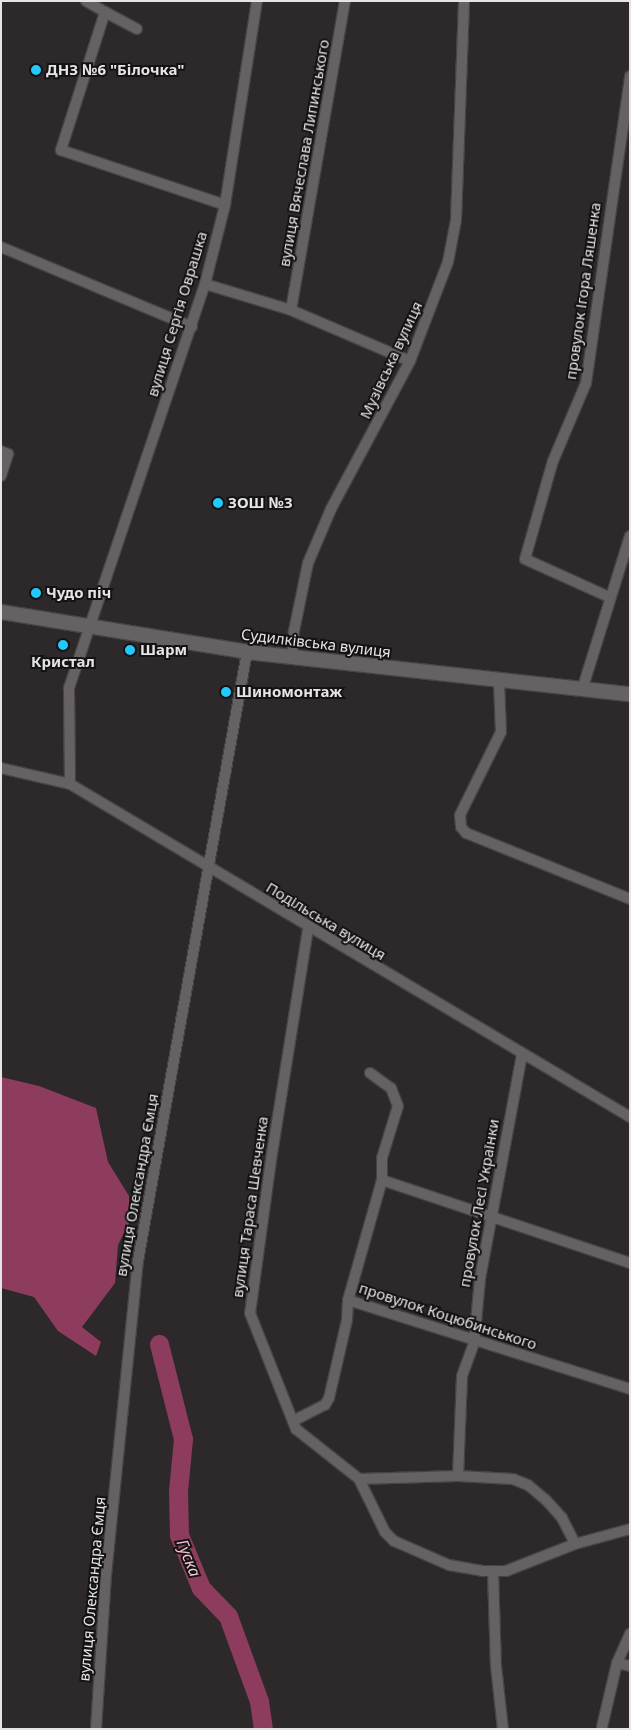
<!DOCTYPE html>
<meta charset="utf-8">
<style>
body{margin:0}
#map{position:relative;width:631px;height:1730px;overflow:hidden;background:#2d292b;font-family:"Noto Sans",sans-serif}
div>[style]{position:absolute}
.water>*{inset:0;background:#8d3c5e}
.river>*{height:19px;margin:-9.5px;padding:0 9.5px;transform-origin:9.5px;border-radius:9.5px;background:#8d3c5e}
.roads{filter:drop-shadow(1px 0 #484445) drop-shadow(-1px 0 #484445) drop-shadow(0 1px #484445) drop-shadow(0 -1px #484445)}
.minor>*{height:10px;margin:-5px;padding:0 5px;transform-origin:5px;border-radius:5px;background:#666163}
.secondary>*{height:14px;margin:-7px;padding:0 7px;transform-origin:7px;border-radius:7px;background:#666163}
.dots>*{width:14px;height:14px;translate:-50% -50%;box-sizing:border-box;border:2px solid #141313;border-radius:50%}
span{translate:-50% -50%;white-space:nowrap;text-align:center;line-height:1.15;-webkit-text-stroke:4px #141313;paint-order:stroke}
.poi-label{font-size:15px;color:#e7e4e5;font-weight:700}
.left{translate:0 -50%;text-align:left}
.street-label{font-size:15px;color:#e7e4e5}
.water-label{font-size:16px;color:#f4c4d5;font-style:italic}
.frame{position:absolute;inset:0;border:2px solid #e7e4e5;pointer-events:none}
</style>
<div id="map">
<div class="water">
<i style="clip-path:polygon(1px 1077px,39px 1086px,96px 1108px,108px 1162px,129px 1196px,129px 1223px,118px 1245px,115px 1283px,82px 1327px,101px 1342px,96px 1356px,58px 1331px,34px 1297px,1px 1288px)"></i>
</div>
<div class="river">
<i style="left:159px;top:1344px;width:98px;rotate:75.8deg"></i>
<i style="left:183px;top:1439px;width:52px;rotate:95.5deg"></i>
<i style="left:178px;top:1491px;width:44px;rotate:88.7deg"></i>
<i style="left:179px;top:1535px;width:57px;rotate:67.5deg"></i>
<i style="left:201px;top:1588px;width:39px;rotate:46deg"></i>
<i style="left:228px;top:1616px;width:90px;rotate:70deg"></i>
<i style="left:259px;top:1701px;width:28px;rotate:82deg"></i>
</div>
<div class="roads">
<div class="minor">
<i style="left:86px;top:1px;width:22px;rotate:30deg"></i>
<i style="left:105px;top:12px;width:145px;rotate:107.7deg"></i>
<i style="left:61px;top:150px;width:173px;rotate:18.5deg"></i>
<i style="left:105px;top:12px;width:36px;rotate:28deg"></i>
<i style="left:1px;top:247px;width:207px;rotate:22.7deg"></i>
<i style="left:205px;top:284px;width:90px;rotate:16.8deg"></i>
<i style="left:291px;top:310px;width:129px;rotate:23.2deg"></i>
<i style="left:291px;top:310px;width:314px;rotate:-80.1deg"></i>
<i style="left:1px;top:451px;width:8px;rotate:23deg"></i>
<i style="left:8px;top:454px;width:23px;rotate:108deg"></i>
<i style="left:609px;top:597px;width:92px;rotate:-155.7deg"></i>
<i style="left:525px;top:559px;width:102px;rotate:-74.1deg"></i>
<i style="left:553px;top:461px;width:85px;rotate:-67.1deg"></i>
<i style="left:586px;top:383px;width:310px;rotate:-81.8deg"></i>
<i style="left:292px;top:657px;width:26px;rotate:-86deg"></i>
<i style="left:294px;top:631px;width:69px;rotate:-78.4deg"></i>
<i style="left:308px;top:563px;width:59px;rotate:-66.9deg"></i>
<i style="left:331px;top:509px;width:168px;rotate:-61.9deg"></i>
<i style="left:410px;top:361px;width:106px;rotate:-69deg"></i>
<i style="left:448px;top:262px;width:43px;rotate:-79.2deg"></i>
<i style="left:456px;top:220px;width:219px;rotate:-87.9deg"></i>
<i style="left:499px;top:681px;width:51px;rotate:87.8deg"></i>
<i style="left:501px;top:732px;width:93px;rotate:116.3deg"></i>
<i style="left:460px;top:815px;width:12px;rotate:85deg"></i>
<i style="left:461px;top:827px;width:8px;rotate:50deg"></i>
<i style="left:466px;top:833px;width:177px;rotate:21.9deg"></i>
<i style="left:582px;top:690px;width:161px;rotate:-72.7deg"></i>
<i style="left:1px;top:768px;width:71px;rotate:13.1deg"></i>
<i style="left:70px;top:784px;width:652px;rotate:30.74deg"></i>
<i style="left:70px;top:784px;width:96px;rotate:-90.6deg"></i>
<i style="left:69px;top:688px;width:426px;rotate:-71.4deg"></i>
<i style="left:205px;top:284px;width:81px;rotate:-75.8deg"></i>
<i style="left:225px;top:205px;width:206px;rotate:-81.1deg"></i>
<i style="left:308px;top:929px;width:227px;rotate:99.1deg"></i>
<i style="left:272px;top:1153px;width:162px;rotate:97.8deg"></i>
<i style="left:250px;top:1313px;width:125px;rotate:68.4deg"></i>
<i style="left:296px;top:1429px;width:80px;rotate:38.4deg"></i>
<i style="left:359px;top:1479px;width:59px;rotate:63.9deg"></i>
<i style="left:385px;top:1532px;width:13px;rotate:45deg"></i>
<i style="left:394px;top:1541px;width:60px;rotate:23.6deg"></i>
<i style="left:449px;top:1565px;width:34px;rotate:10deg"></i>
<i style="left:482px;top:1571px;width:24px"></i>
<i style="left:506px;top:1571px;width:74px;rotate:-21.4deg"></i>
<i style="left:575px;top:1544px;width:57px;rotate:-15.3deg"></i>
<i style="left:370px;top:1073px;width:26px;rotate:36deg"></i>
<i style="left:391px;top:1088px;width:19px;rotate:69deg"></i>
<i style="left:398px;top:1106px;width:54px;rotate:107.1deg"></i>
<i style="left:382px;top:1158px;width:22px;rotate:90deg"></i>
<i style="left:382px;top:1180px;width:125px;rotate:105.8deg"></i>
<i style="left:348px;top:1300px;width:296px;rotate:17.5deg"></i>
<i style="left:382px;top:1180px;width:262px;rotate:18.5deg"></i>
<i style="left:293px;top:1421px;width:36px;rotate:-27deg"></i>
<i style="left:325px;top:1405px;width:8px;rotate:-60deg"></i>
<i style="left:329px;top:1398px;width:80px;rotate:-77deg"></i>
<i style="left:347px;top:1320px;width:20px;rotate:-87deg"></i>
<i style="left:458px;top:1476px;width:100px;rotate:-87.7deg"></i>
<i style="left:462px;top:1376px;width:35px;rotate:-70deg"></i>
<i style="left:474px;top:1343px;width:64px;rotate:-84.6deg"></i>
<i style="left:480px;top:1279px;width:228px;rotate:-79.4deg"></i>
<i style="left:359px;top:1479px;width:99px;rotate:-1.7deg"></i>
<i style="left:458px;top:1476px;width:55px;rotate:3.1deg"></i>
<i style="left:513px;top:1479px;width:16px;rotate:22deg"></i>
<i style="left:528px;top:1485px;width:23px;rotate:40deg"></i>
<i style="left:546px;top:1500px;width:24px;rotate:48deg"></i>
<i style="left:562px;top:1518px;width:29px;rotate:63deg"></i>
<i style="left:493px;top:1572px;width:94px;rotate:88.2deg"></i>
<i style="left:496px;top:1666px;width:63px;rotate:83.7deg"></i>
<i style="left:617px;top:1663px;width:13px;rotate:13deg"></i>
<i style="left:602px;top:1727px;width:66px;rotate:-76.8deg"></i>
<i style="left:617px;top:1663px;width:32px;rotate:-66deg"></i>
<i style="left:96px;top:1729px;width:154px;rotate:-86.3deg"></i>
<i style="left:106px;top:1575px;width:316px;rotate:-84.2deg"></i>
<i style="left:138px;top:1261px;width:619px;rotate:-79.85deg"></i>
</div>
<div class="secondary">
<i style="left:1px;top:612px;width:249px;rotate:9.2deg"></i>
<i style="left:247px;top:652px;width:385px;rotate:6.3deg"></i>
</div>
</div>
<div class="dots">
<i style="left:36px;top:70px;background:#21c9fd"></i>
<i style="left:218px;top:503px;background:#21c9fd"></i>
<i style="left:36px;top:593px;background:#21c9fd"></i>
<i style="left:63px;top:645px;background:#21c9fd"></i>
<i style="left:130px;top:650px;background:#21c9fd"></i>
<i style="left:226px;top:692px;background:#21c9fd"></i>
</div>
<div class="poi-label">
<span class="left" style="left:46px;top:70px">ДНЗ №6 "Білочка"</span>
<span class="left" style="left:228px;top:503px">ЗОШ №3</span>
<span class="left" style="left:46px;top:593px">Чудо піч</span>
<span class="left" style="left:140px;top:650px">Шарм</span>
<span style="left:63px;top:662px">Кристал</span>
<span class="left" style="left:236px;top:692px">Шиномонтаж</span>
</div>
<div class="street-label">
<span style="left:304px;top:153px;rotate:-80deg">вулиця Вячеслава Липинського</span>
<span style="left:583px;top:291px;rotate:-82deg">провулок Ігора Ляшенка</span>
<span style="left:177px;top:314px;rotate:-73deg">вулиця Сергія Оврашка</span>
<span style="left:391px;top:360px;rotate:-65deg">Музівська вулиця</span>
<span style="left:316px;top:643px;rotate:7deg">Судилківська вулиця</span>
<span style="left:326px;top:921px;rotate:31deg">Подільська вулиця</span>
<span style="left:137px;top:1185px;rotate:-80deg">вулиця Олександра Ємця</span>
<span style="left:479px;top:1203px;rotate:-80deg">провулок Лесі Українки</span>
<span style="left:250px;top:1207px;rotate:-82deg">вулиця Тараса Шевченка</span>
<span style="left:448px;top:1316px;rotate:18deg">провулок Коцюбинського</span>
<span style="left:92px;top:1589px;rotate:-85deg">вулиця Олександра Ємця</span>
</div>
<div class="water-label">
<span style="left:189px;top:1558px;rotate:68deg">Гуска</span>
</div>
<div class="frame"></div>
</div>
